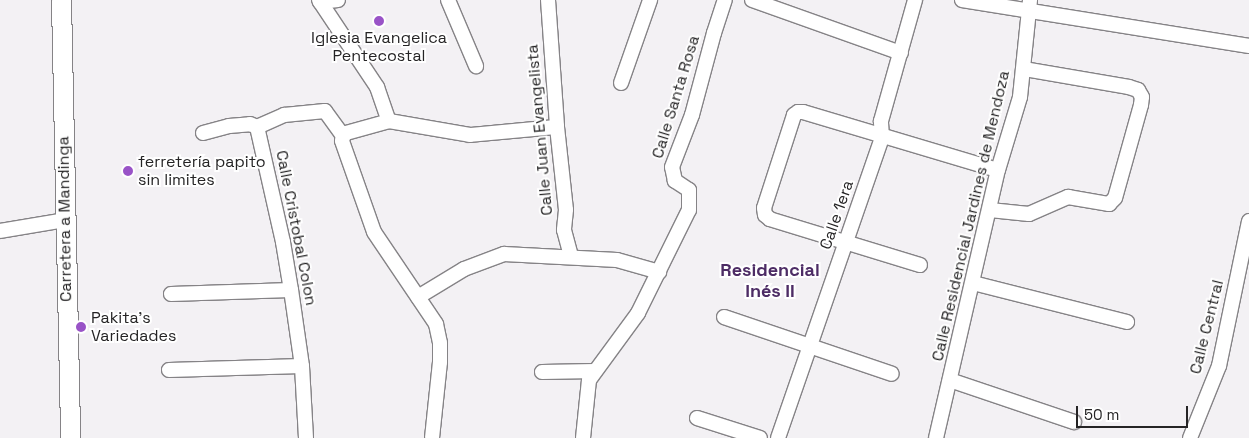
<!DOCTYPE html>
<meta charset="utf-8">
<style>
body{margin:0}
#map{position:relative;width:1249px;height:438px;overflow:hidden;background:#f3f1f4;font-family:"Space Grotesk",sans-serif}
div>[style]{position:absolute}
.roads{filter:drop-shadow(1px 0 #858386) drop-shadow(-1px 0 #858386) drop-shadow(0 1px #858386) drop-shadow(0 -1px #858386)}
.street>*{height:14px;margin:-7px;padding:0 7px;transform-origin:7px;border-radius:7px;background:#fff}
.secondary>*{height:19px;margin:-9.5px;padding:0 9.5px;transform-origin:9.5px;border-radius:9.5px;background:#fff}
.dots>*{width:14px;height:14px;translate:-50% -50%;box-sizing:border-box;border:2px solid #fff;border-radius:50%}
span{translate:-50% -50%;white-space:nowrap;text-align:center;line-height:1.15;-webkit-text-stroke:4px #fff;paint-order:stroke}
.poi-label{font-size:16px;color:#252425}
.left{translate:0 -50%;text-align:left}
.street-label{font-size:16px;color:#252425}
.neighbourhood-label{font-size:18px;color:#4d2c65;font-weight:700}
.scale{position:absolute;left:1076px;top:406px;width:112px;height:22px;box-sizing:border-box;border:2px solid #252425;border-top:0;padding-left:6px;font-size:15px;line-height:18px;white-space:nowrap;color:#252425;-webkit-text-stroke:4px #fff;paint-order:stroke}
</style>
<div id="map">
<div class="roads">
<div class="street">
<i style="left:319px;top:0;width:105px;rotate:56.3deg"></i>
<i style="left:377px;top:87px;width:36px;rotate:71deg"></i>
<i style="left:448px;top:0;width:72px;rotate:67deg"></i>
<i style="left:548px;top:0;width:127px;rotate:85.9deg"></i>
<i style="left:557px;top:127px;width:83px;rotate:83.8deg"></i>
<i style="left:566px;top:210px;width:20px;rotate:96deg"></i>
<i style="left:564px;top:230px;width:28px;rotate:75deg"></i>
<i style="left:752px;top:0;width:158px;rotate:19.6deg"></i>
<i style="left:962px;top:0;width:291px;rotate:9.1deg"></i>
<i style="left:320px;top:2px;width:18px;rotate:-6deg"></i>
<i style="left:621px;top:83px;width:88px;rotate:-70.7deg"></i>
<i style="left:203px;top:133px;width:27px;rotate:-15deg"></i>
<i style="left:229px;top:126px;width:21px;rotate:-5deg"></i>
<i style="left:250px;top:124px;width:8px;rotate:23deg"></i>
<i style="left:343px;top:136px;width:5px;rotate:101deg"></i>
<i style="left:342px;top:141px;width:96px;rotate:70.6deg"></i>
<i style="left:374px;top:232px;width:111px;rotate:56deg"></i>
<i style="left:436px;top:324px;width:19px;rotate:78deg"></i>
<i style="left:440px;top:343px;width:19px;rotate:90deg"></i>
<i style="left:440px;top:362px;width:76px;rotate:96deg"></i>
<i style="left:343px;top:136px;width:4px;rotate:-45deg"></i>
<i style="left:346px;top:133px;width:45px;rotate:-15.6deg"></i>
<i style="left:389px;top:121px;width:82px;rotate:9.8deg"></i>
<i style="left:470px;top:135px;width:87px;rotate:-5.3deg"></i>
<i style="left:990px;top:210px;width:39px;rotate:6deg"></i>
<i style="left:1029px;top:214px;width:43px;rotate:-23.6deg"></i>
<i style="left:1068px;top:197px;width:42px;rotate:9.7deg"></i>
<i style="left:1109px;top:204px;width:8px;rotate:-45deg"></i>
<i style="left:1115px;top:198px;width:97px;rotate:-74.4deg"></i>
<i style="left:1141px;top:105px;width:8px;rotate:-83deg"></i>
<i style="left:1142px;top:97px;width:8px;rotate:-120deg"></i>
<i style="left:1138px;top:90px;width:9px;rotate:-162deg"></i>
<i style="left:1129px;top:87px;width:107px;rotate:-170.3deg"></i>
<i style="left:0;top:231px;width:66px;rotate:-9.6deg"></i>
<i style="left:920px;top:265px;width:157px;rotate:-163deg"></i>
<i style="left:770px;top:219px;width:6px;rotate:-141deg"></i>
<i style="left:765px;top:215px;width:7px;rotate:-98deg"></i>
<i style="left:764px;top:208px;width:98px;rotate:-72.1deg"></i>
<i style="left:794px;top:115px;width:5px;rotate:-37deg"></i>
<i style="left:798px;top:112px;width:5px"></i>
<i style="left:803px;top:112px;width:203px;rotate:16.6deg"></i>
<i style="left:973px;top:283px;width:159px;rotate:14.2deg"></i>
<i style="left:171px;top:294px;width:120px;rotate:-1.9deg"></i>
<i style="left:418px;top:297px;width:54px;rotate:-31.3deg"></i>
<i style="left:464px;top:269px;width:43px;rotate:-20.6deg"></i>
<i style="left:504px;top:254px;width:113px;rotate:3deg"></i>
<i style="left:617px;top:260px;width:44px;rotate:15.9deg"></i>
<i style="left:724px;top:317px;width:177px;rotate:18.7deg"></i>
<i style="left:169px;top:370px;width:133px;rotate:-1.7deg"></i>
<i style="left:542px;top:372px;width:53px;rotate:-1.1deg"></i>
<i style="left:950px;top:380px;width:131px;rotate:18.7deg"></i>
<i style="left:697px;top:418px;width:66px;rotate:17.6deg"></i>
<i style="left:306px;top:438px;width:72px;rotate:-93.2deg"></i>
<i style="left:302px;top:366px;width:77px;rotate:-98.2deg"></i>
<i style="left:291px;top:290px;width:49px;rotate:-99.5deg"></i>
<i style="left:283px;top:242px;width:118px;rotate:-102.7deg"></i>
<i style="left:257px;top:127px;width:30px;rotate:-24deg"></i>
<i style="left:284px;top:115px;width:41px;rotate:-5.6deg"></i>
<i style="left:325px;top:111px;width:31px;rotate:54deg"></i>
<i style="left:583px;top:438px;width:58px;rotate:-84.1deg"></i>
<i style="left:589px;top:380px;width:83px;rotate:-53.8deg"></i>
<i style="left:638px;top:313px;width:115px;rotate:-63.7deg"></i>
<i style="left:689px;top:210px;width:20px;rotate:-90deg"></i>
<i style="left:689px;top:190px;width:17px;rotate:-147deg"></i>
<i style="left:675px;top:181px;width:14px;rotate:-102deg"></i>
<i style="left:672px;top:167px;width:56px;rotate:-69deg"></i>
<i style="left:692px;top:115px;width:85px;rotate:-75deg"></i>
<i style="left:714px;top:33px;width:35px;rotate:-72deg"></i>
<i style="left:778px;top:438px;width:318px;rotate:-70.9deg"></i>
<i style="left:882px;top:137px;width:16px;rotate:-94deg"></i>
<i style="left:881px;top:121px;width:126px;rotate:-74.3deg"></i>
<i style="left:936px;top:438px;width:275px;rotate:-77deg"></i>
<i style="left:998px;top:170px;width:76px;rotate:-73.2deg"></i>
<i style="left:1020px;top:97px;width:98px;rotate:-84.1deg"></i>
<i style="left:1190px;top:438px;width:78px;rotate:-68.1deg"></i>
<i style="left:1219px;top:366px;width:148px;rotate:-78.3deg"></i>
</div>
<div class="secondary">
<i style="left:61px;top:0;width:438px;rotate:88.8deg"></i>
</div>
</div>
<div class="dots">
<i style="left:379px;top:21px;background:#9953c7"></i>
<i style="left:128px;top:171px;background:#9953c7"></i>
<i style="left:81px;top:327px;background:#9953c7"></i>
</div>
<div class="poi-label">
<span style="left:379px;top:47px">Iglesia Evangelica<br>Pentecostal</span>
<span class="left" style="left:138px;top:171px">ferretería papito<br>sin limites</span>
<span class="left" style="left:91px;top:327px">Pakita's<br>Variedades</span>
</div>
<div class="street-label">
<span style="left:676px;top:97px;rotate:-73deg">Calle Santa Rosa</span>
<span style="left:540px;top:130px;rotate:-95deg">Calle Juan Evangelista</span>
<span style="left:837px;top:215px;rotate:-71deg">Calle 1era</span>
<span style="left:971px;top:216px;rotate:-77deg">Calle Residencial Jardines de Mendoza</span>
<span style="left:65px;top:219px;rotate:-91deg">Carretera a Mandinga</span>
<span style="left:296px;top:228px;rotate:79deg">Calle Cristobal Colon</span>
<span style="left:1207px;top:327px;rotate:-76deg">Calle Central</span>
</div>
<div class="neighbourhood-label">
<span style="left:770px;top:281px">Residencial<br>Inés II</span>
</div>
<div class="scale">50 m</div>
</div>
